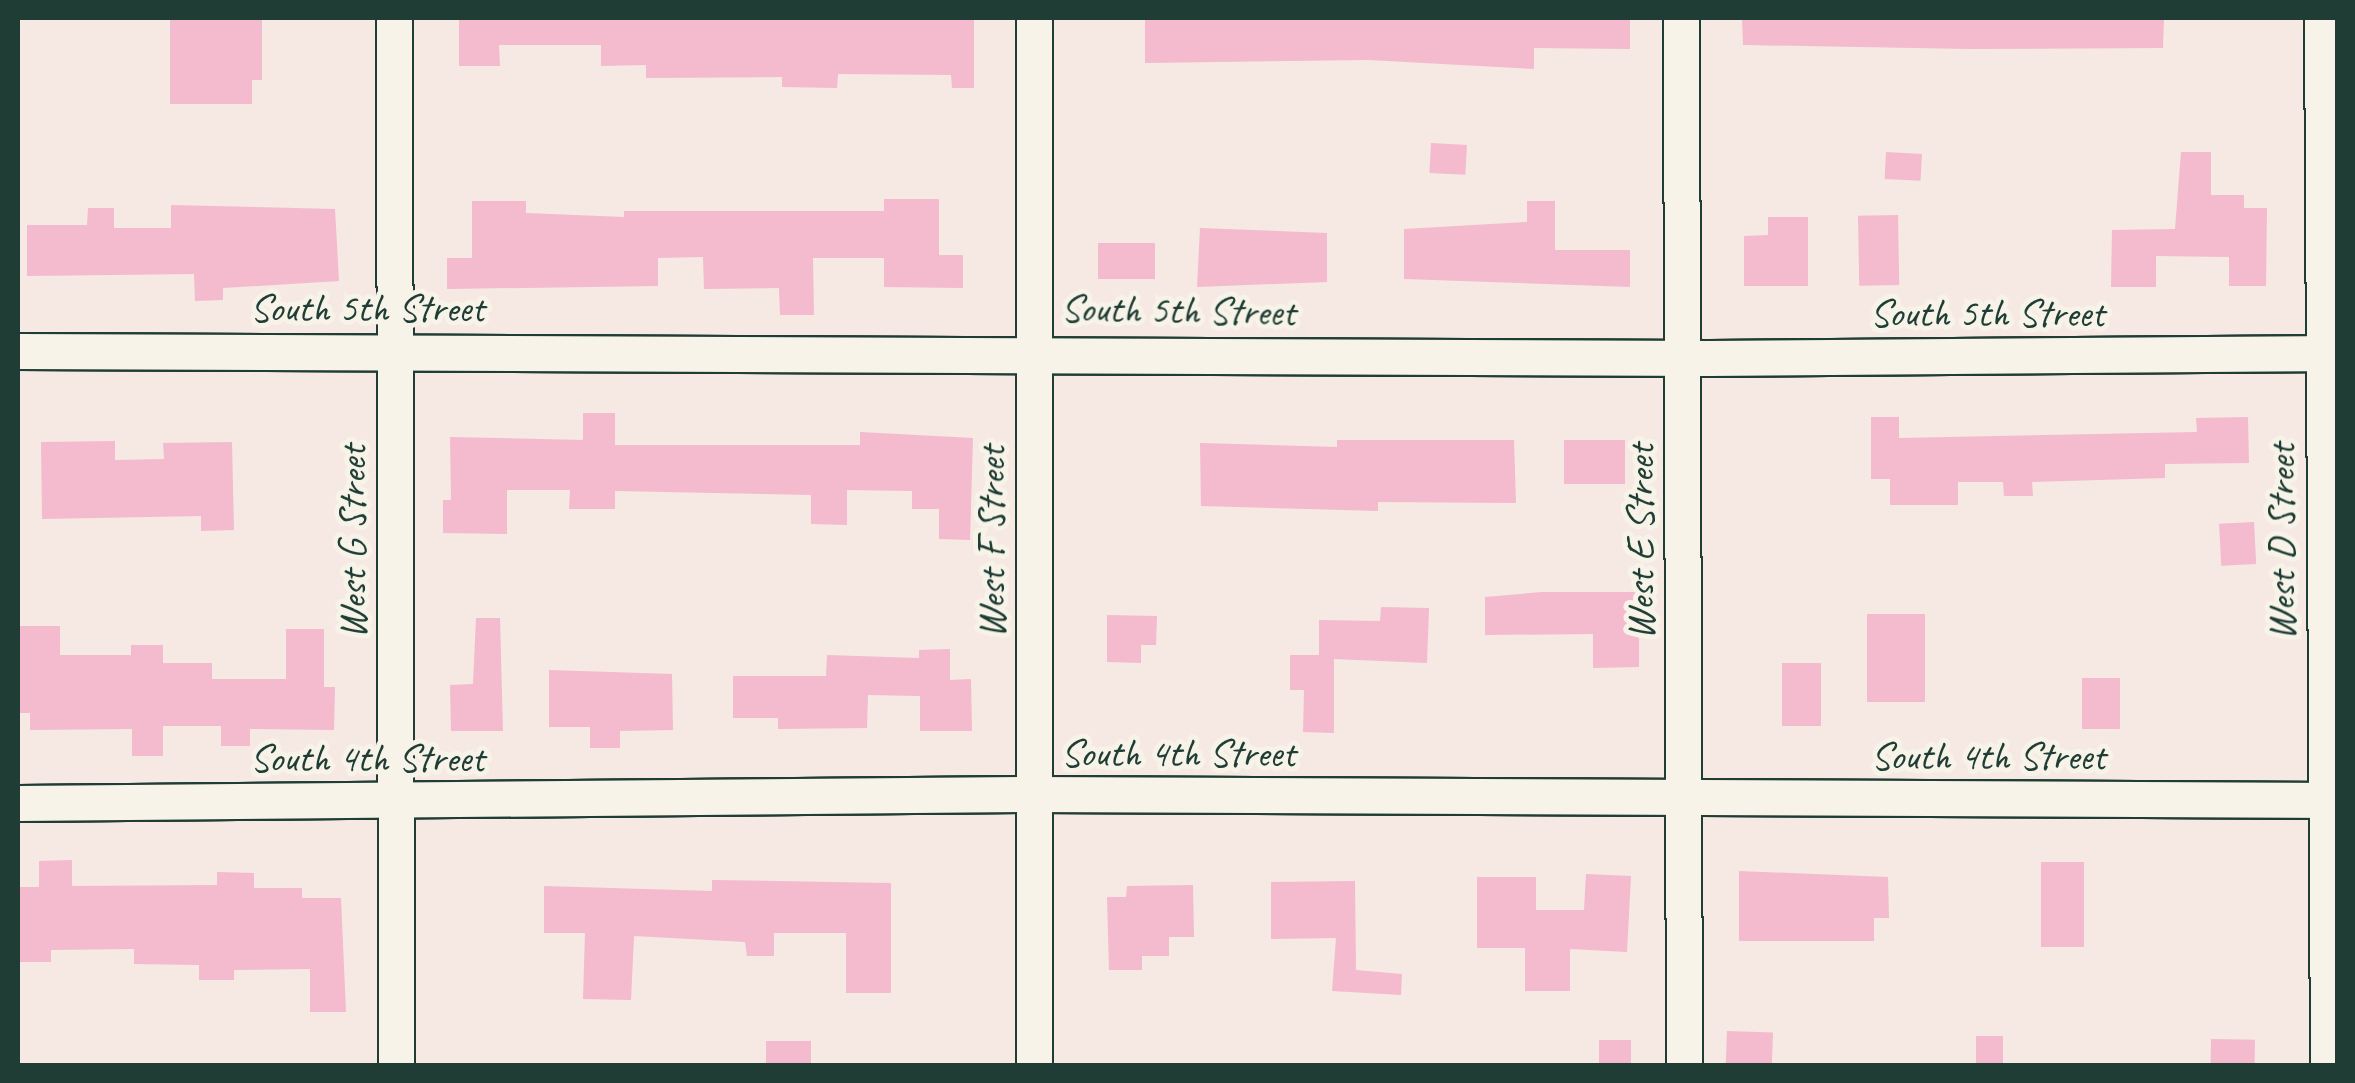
<!DOCTYPE html>
<style>
body{margin:0}
#map{position:relative;width:2355px;height:1083px;overflow:hidden;background:#f6e8e3;font-family:Caveat,sans-serif}
div>[style]{position:absolute}
.building>*{inset:0;background:#f4bace;transform-origin:0 0}
.roads{filter:drop-shadow(2px 0 #1f3d34) drop-shadow(-2px 0 #1f3d34) drop-shadow(0 2px #1f3d34) drop-shadow(0 -2px #1f3d34)}
.street>*{height:35px;margin:-17.5px;padding:0 17.5px;transform-origin:17.5px;border-radius:17.5px;background:#f7f3e8}
span{translate:-50% -50%;white-space:nowrap;text-align:center;line-height:1.15;-webkit-text-stroke:10px #f7f3e8;paint-order:stroke}
.street-label{font-size:40px;color:#1f3d34}
.frame{position:absolute;inset:0;border:20px solid #1f3d34;pointer-events:none}
</style>
<div id="map">
<div class="building">
<i style="clip-path:polygon(170px 18px,262px 18px,262px 80px,252px 80px,252px 104px,170px 104px)"></i>
<i style="clip-path:polygon(459px 18px,974px 18px,974px 88px,952px 88px,951px 75px,838px 74px,837px 88px,782px 87px,782px 77px,646px 78px,646px 65px,601px 66px,601px 45px,499px 45px,500px 66px,459px 66px)"></i>
<i style="clip-path:polygon(1145px 18px,1630px 18px,1630px 49px,1534px 48px,1534px 69px,1368px 60px,1145px 63px)"></i>
<i style="clip-path:polygon(1742px 18px,2164px 18px,2163px 48px,1969px 49px,1743px 45px)"></i>
<i style="left:1431px;top:143px;width:36px;height:30px;rotate:3deg"></i>
<i style="left:1886px;top:152px;width:36px;height:27px;rotate:3deg"></i>
<i style="clip-path:polygon(2181px 152px,2211px 152px,2211px 195px,2244px 195px,2244px 208px,2267px 208px,2266px 286px,2229px 286px,2229px 257px,2156px 256px,2156px 287px,2111px 287px,2112px 230px,2175px 229px)"></i>
<i style="clip-path:polygon(884px 199px,939px 199px,939px 255px,963px 255px,963px 288px,884px 287px,884px 258px,813px 258px,814px 315px,780px 315px,779px 288px,704px 289px,703px 257px,658px 258px,658px 286px,447px 289px,447px 258px,472px 258px,472px 201px,526px 201px,526px 213px,624px 217px,624px 211px,884px 211px)"></i>
<i style="clip-path:polygon(1527px 201px,1555px 201px,1555px 250px,1630px 250px,1630px 287px,1404px 279px,1404px 229px,1527px 222px)"></i>
<i style="clip-path:polygon(171px 205px,335px 209px,339px 281px,223px 288px,223px 300px,195px 301px,194px 274px,27px 276px,27px 225px,87px 225px,88px 208px,114px 208px,114px 228px,171px 228px)"></i>
<i style="left:1898px;top:215px;width:70px;height:40px;rotate:89deg"></i>
<i style="clip-path:polygon(1768px 217px,1808px 217px,1808px 286px,1744px 286px,1744px 236px,1768px 235px)"></i>
<i style="clip-path:polygon(1200px 228px,1327px 233px,1327px 282px,1197px 287px)"></i>
<i style="left:1098px;top:243px;width:57px;height:36px"></i>
<i style="clip-path:polygon(583px 413px,615px 413px,615px 445px,860px 445px,860px 432px,973px 438px,970px 540px,939px 539px,939px 509px,912px 509px,912px 491px,847px 490px,847px 525px,811px 524px,811px 495px,615px 491px,615px 509px,569px 509px,570px 490px,507px 490px,507px 534px,443px 533px,443px 500px,451px 500px,450px 437px,583px 440px)"></i>
<i style="clip-path:polygon(1871px 417px,1899px 417px,1899px 438px,2197px 432px,2196px 418px,2248px 417px,2249px 463px,2165px 464px,2165px 478px,2032px 482px,2033px 496px,2004px 496px,2003px 482px,1958px 482px,1958px 505px,1890px 505px,1890px 479px,1871px 479px)"></i>
<i style="clip-path:polygon(1337px 440px,1514px 440px,1516px 503px,1378px 502px,1378px 511px,1201px 506px,1200px 443px,1337px 447px)"></i>
<i style="left:1564px;top:440px;width:61px;height:44px"></i>
<i style="clip-path:polygon(115px 441px,115px 460px,164px 459px,163px 443px,232px 442px,234px 530px,201px 531px,201px 516px,42px 519px,41px 442px)"></i>
<i style="left:2254px;top:522px;width:42px;height:35px;rotate:87deg"></i>
<i style="clip-path:polygon(1542px 592px,1639px 592px,1639px 667px,1593px 668px,1593px 634px,1485px 635px,1485px 597px)"></i>
<i style="clip-path:polygon(1381px 607px,1429px 608px,1427px 663px,1334px 659px,1334px 733px,1303px 732px,1304px 690px,1290px 690px,1290px 655px,1319px 655px,1319px 620px,1380px 621px)"></i>
<i style="left:1925px;top:614px;width:88px;height:58px;rotate:90deg"></i>
<i style="clip-path:polygon(1107px 615px,1157px 616px,1156px 645px,1141px 645px,1141px 663px,1107px 662px)"></i>
<i style="clip-path:polygon(476px 618px,500px 618px,503px 731px,451px 731px,450px 685px,473px 684px)"></i>
<i style="clip-path:polygon(18px 626px,60px 626px,60px 655px,131px 655px,131px 645px,163px 645px,163px 663px,212px 663px,212px 679px,286px 679px,286px 629px,324px 629px,324px 687px,335px 687px,334px 730px,250px 729px,250px 746px,221px 746px,221px 726px,163px 726px,163px 756px,132px 756px,132px 729px,30px 730px,30px 713px,18px 713px)"></i>
<i style="clip-path:polygon(950px 649px,950px 680px,971px 679px,972px 731px,920px 731px,920px 696px,868px 695px,867px 728px,778px 729px,778px 718px,733px 718px,733px 676px,826px 676px,827px 655px,919px 658px,919px 650px)"></i>
<i style="left:1821px;top:663px;width:63px;height:39px;rotate:90deg"></i>
<i style="clip-path:polygon(549px 670px,672px 674px,673px 730px,620px 731px,620px 748px,590px 748px,590px 727px,549px 727px)"></i>
<i style="left:2082px;top:678px;width:38px;height:51px"></i>
<i style="clip-path:polygon(72px 860px,72px 886px,217px 885px,217px 872px,254px 873px,254px 888px,302px 888px,302px 898px,341px 898px,346px 1012px,310px 1012px,310px 969px,234px 970px,234px 980px,199px 980px,199px 965px,134px 964px,134px 949px,51px 950px,51px 962px,18px 962px,19px 887px,39px 887px,39px 861px)"></i>
<i style="left:2041px;top:862px;width:43px;height:85px"></i>
<i style="clip-path:polygon(1739px 871px,1888px 877px,1889px 918px,1874px 918px,1874px 941px,1739px 941px)"></i>
<i style="clip-path:polygon(1586px 874px,1631px 876px,1627px 952px,1570px 949px,1570px 991px,1525px 991px,1525px 948px,1477px 948px,1477px 877px,1536px 877px,1536px 910px,1584px 910px)"></i>
<i style="clip-path:polygon(712px 880px,891px 883px,891px 993px,846px 993px,846px 933px,774px 933px,774px 956px,747px 956px,745px 942px,634px 936px,631px 1000px,583px 999px,585px 933px,544px 933px,544px 886px,712px 891px)"></i>
<i style="clip-path:polygon(1355px 881px,1356px 970px,1402px 974px,1401px 995px,1332px 991px,1336px 938px,1271px 939px,1271px 882px)"></i>
<i style="clip-path:polygon(1193px 885px,1194px 937px,1169px 937px,1169px 956px,1142px 956px,1142px 970px,1109px 970px,1107px 897px,1126px 897px,1127px 886px)"></i>
<i style="left:1727px;top:1031px;width:46px;height:35px;rotate:2deg"></i>
<i style="left:1976px;top:1036px;width:27px;height:30px"></i>
<i style="left:2211px;top:1039px;width:44px;height:27px;rotate:1deg"></i>
<i style="left:1599px;top:1040px;width:32px;height:26px"></i>
<i style="left:766px;top:1041px;width:45px;height:25px"></i>
</div>
<div class="roads">
<div class="street">
<i style="left:394px;top:18px;width:1048px;rotate:89.89deg"></i>
<i style="left:1034px;top:18px;width:1048px;rotate:90deg"></i>
<i style="left:1681px;top:18px;width:1048px;rotate:89.84deg"></i>
<i style="left:2322px;top:18px;width:1048px;rotate:89.67deg"></i>
<i style="left:18px;top:351px;width:1691px;rotate:0.24deg"></i>
<i style="left:1709px;top:358px;width:629px;rotate:-0.46deg"></i>
<i style="left:18px;top:803px;width:1016px;rotate:-0.51deg"></i>
<i style="left:1034px;top:794px;width:1304px;rotate:0.26deg"></i>
</div>
</div>
<div class="street-label">
<span style="left:367px;top:308px">South 5th Street</span>
<span style="left:1178px;top:310px;rotate:1deg">South 5th Street</span>
<span style="left:1987px;top:313px">South 5th Street</span>
<span style="left:352px;top:542px;rotate:-90deg">West G Street</span>
<span style="left:991px;top:542px;rotate:-90deg">West F Street</span>
<span style="left:1640px;top:542px;rotate:-90deg">West E Street</span>
<span style="left:2281px;top:542px;rotate:-90deg">West D Street</span>
<span style="left:1178px;top:753px">South 4th Street</span>
<span style="left:1988px;top:756px">South 4th Street</span>
<span style="left:367px;top:758px">South 4th Street</span>
</div>
<div class="frame"></div>
</div>
